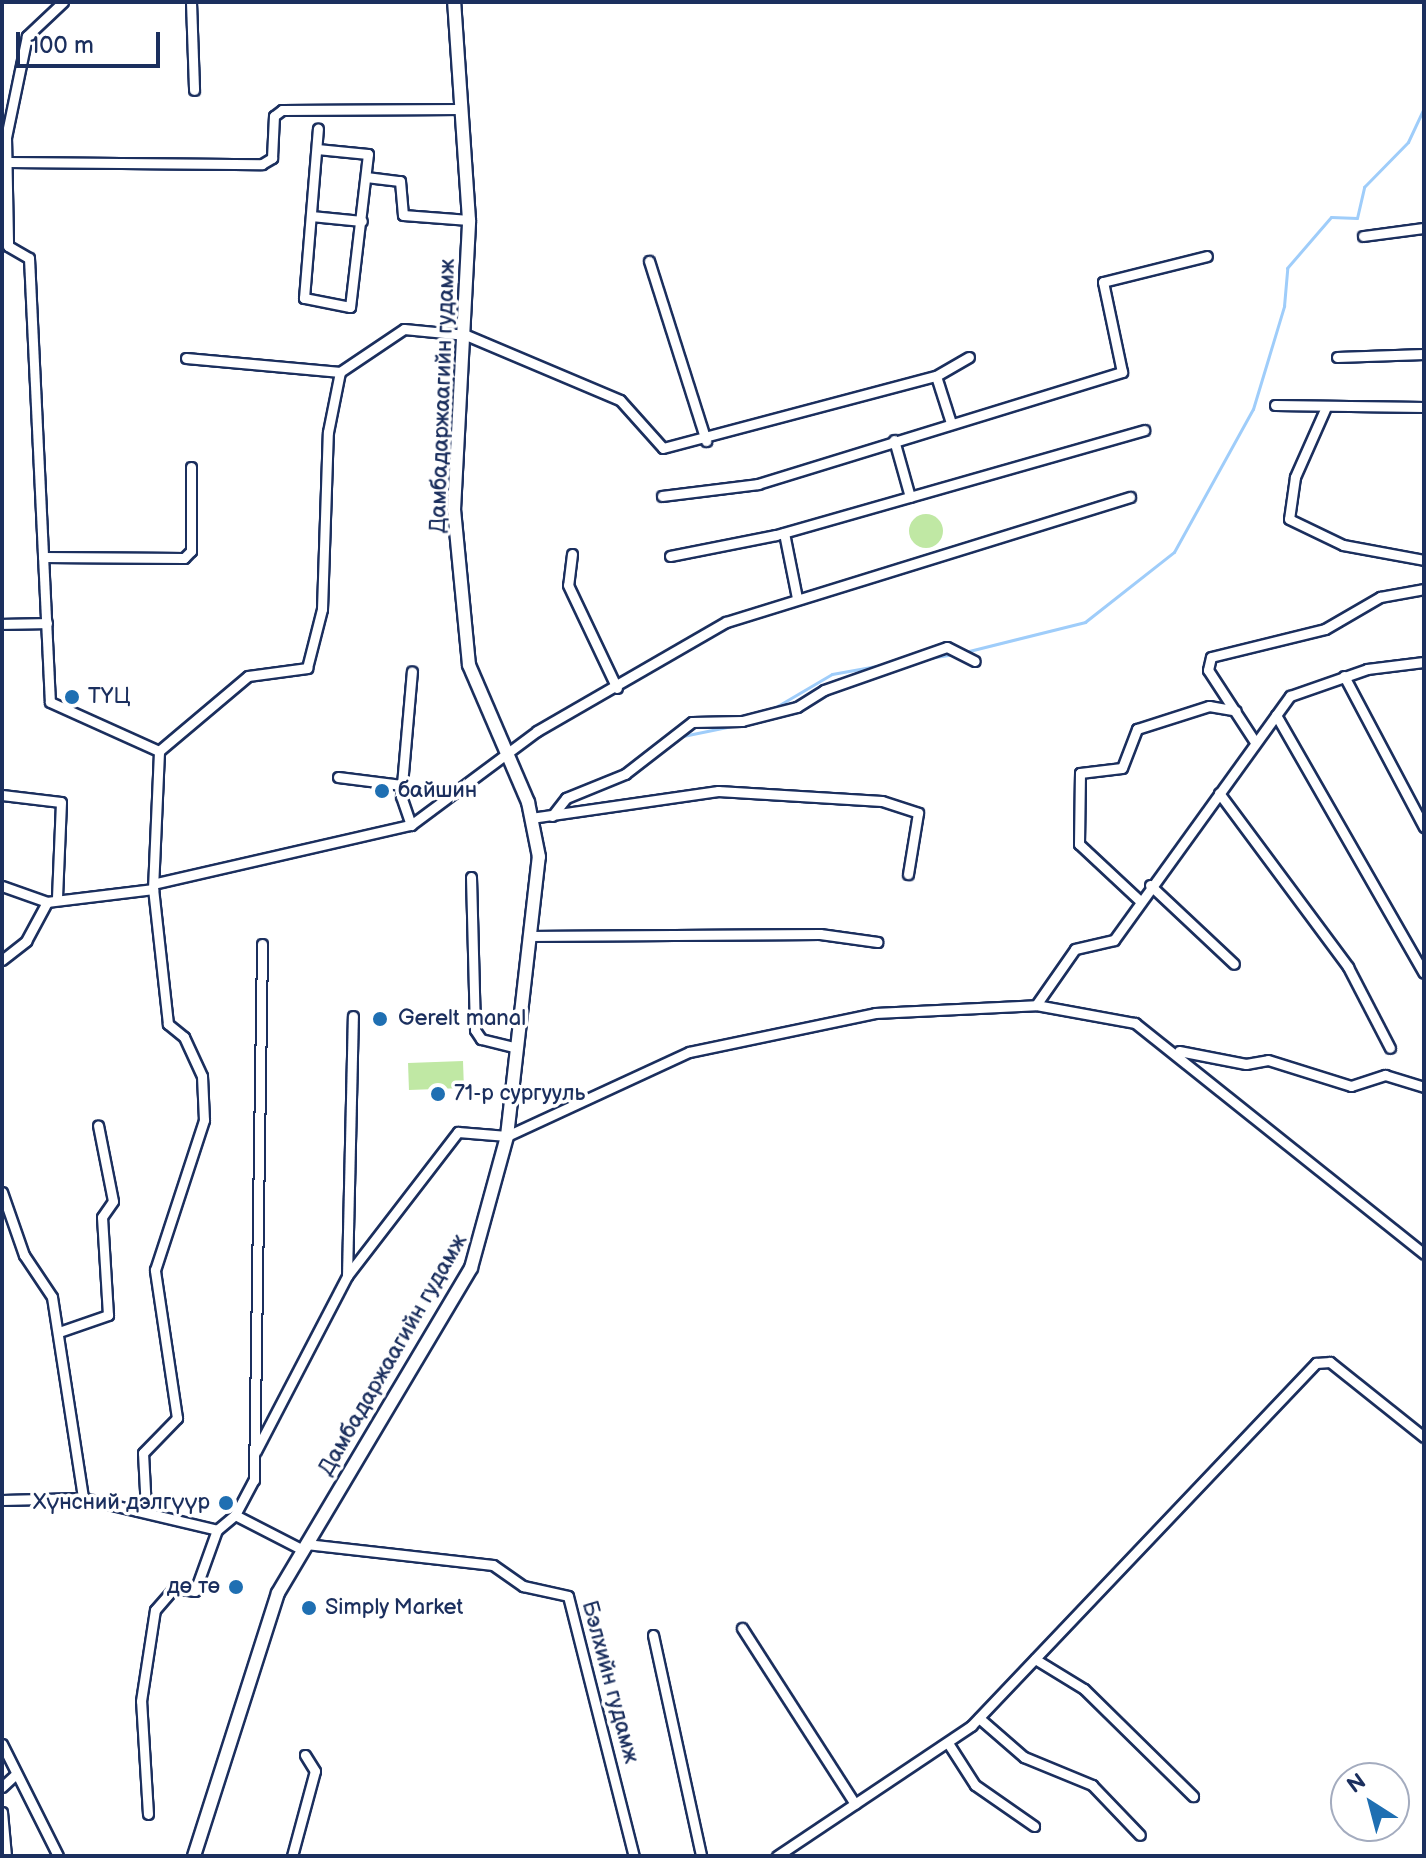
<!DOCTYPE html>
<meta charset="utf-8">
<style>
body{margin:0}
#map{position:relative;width:1426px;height:1858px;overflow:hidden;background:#fff;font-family:"Balsamiq Sans",sans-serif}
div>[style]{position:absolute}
.green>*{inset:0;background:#c0e8a4;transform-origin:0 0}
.round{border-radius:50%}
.stream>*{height:3px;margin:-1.5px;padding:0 1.5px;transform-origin:1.5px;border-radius:1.5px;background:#9fcdfa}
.roads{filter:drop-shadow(2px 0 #1b2f5e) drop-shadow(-2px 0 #1b2f5e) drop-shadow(0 2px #1b2f5e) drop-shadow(0 -2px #1b2f5e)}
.minor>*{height:9px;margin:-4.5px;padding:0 4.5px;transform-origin:4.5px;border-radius:4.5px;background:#fff}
.secondary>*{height:12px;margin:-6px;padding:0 6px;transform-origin:6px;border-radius:6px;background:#fff}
.dots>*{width:22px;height:22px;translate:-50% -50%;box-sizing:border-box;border:4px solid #fff;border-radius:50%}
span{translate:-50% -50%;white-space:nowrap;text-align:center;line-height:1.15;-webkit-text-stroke:7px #fff;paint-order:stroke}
.street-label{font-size:22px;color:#1b2f5e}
.poi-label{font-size:22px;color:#1b2f5e}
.left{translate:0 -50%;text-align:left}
.right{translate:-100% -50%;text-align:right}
.frame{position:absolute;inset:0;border:4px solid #1b2f5e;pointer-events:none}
.north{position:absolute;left:1330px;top:1762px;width:80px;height:80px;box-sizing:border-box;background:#fff;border:2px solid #a4acbf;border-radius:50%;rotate:324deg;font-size:22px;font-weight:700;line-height:32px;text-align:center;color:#1b2f5e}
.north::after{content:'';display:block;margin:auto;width:28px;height:36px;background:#1f6fb2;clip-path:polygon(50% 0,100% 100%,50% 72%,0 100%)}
.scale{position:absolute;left:16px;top:32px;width:144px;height:36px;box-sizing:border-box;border:4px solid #1b2f5e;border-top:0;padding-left:10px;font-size:24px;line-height:28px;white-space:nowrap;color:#1b2f5e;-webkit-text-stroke:6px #fff;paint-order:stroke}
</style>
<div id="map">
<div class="green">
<i class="round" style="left:909px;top:514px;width:34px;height:34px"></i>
<i style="left:463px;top:1061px;width:27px;height:55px;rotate:88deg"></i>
</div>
<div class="stream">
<i style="left:965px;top:652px;width:124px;rotate:-14deg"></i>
<i style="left:1085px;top:622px;width:113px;rotate:-38.2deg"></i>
<i style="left:1174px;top:552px;width:163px;rotate:-61.1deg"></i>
<i style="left:1253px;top:409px;width:108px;rotate:-73.2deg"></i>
<i style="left:1284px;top:306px;width:38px;rotate:-85deg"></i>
<i style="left:1287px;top:268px;width:67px;rotate:-49.2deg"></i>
<i style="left:1331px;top:217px;width:26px;rotate:2deg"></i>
<i style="left:1357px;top:218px;width:32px;rotate:-77deg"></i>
<i style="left:1364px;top:187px;width:63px;rotate:-45.6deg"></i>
<i style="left:1408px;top:142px;width:38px;rotate:-65deg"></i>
<i style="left:929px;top:658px;width:24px;rotate:-9deg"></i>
<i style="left:769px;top:711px;width:73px;rotate:-30.4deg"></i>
<i style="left:832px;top:674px;width:51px;rotate:-10.2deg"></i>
<i style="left:678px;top:737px;width:60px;rotate:-11.5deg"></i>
</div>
<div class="roads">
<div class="minor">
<i style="left:63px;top:2px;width:50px;rotate:136.6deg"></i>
<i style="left:27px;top:36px;width:103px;rotate:101.7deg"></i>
<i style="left:6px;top:137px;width:109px;rotate:88.9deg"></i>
<i style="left:8px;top:246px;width:24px;rotate:30deg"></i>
<i style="left:29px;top:258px;width:444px;rotate:87.3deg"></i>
<i style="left:50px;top:702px;width:120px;rotate:24.2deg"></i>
<i style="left:191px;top:2px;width:88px;rotate:88deg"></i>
<i style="left:317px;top:149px;width:51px;rotate:5.6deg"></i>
<i style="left:368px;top:154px;width:154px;rotate:96.7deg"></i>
<i style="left:350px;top:307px;width:47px;rotate:-168.9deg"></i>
<i style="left:304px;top:298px;width:170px;rotate:-85.3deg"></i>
<i style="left:8px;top:162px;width:254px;rotate:0.5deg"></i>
<i style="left:262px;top:164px;width:12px;rotate:-31deg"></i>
<i style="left:272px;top:158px;width:42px;rotate:-87.3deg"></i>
<i style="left:274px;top:116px;width:10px;rotate:-37deg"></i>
<i style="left:282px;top:110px;width:178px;rotate:-0.3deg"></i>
<i style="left:366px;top:177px;width:34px;rotate:7deg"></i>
<i style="left:400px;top:181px;width:34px;rotate:85deg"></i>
<i style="left:403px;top:215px;width:66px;rotate:4.3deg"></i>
<i style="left:311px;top:216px;width:51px;rotate:5.6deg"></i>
<i style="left:1363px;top:236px;width:62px;rotate:-7.5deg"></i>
<i style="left:649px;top:261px;width:189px;rotate:72.4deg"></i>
<i style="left:1337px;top:357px;width:87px;rotate:-2deg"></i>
<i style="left:186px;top:358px;width:155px;rotate:5.2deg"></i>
<i style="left:340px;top:372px;width:77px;rotate:-33.9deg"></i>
<i style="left:404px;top:329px;width:62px;rotate:5.5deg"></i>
<i style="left:466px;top:335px;width:167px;rotate:22.9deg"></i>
<i style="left:620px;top:400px;width:64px;rotate:48.1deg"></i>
<i style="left:663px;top:448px;width:282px;rotate:-14.8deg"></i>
<i style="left:1275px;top:405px;width:149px;rotate:0.8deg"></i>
<i style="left:1326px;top:407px;width:77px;rotate:113.9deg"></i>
<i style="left:1295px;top:477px;width:42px;rotate:98.1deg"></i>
<i style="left:1289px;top:519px;width:60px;rotate:25.7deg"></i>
<i style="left:1343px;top:545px;width:82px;rotate:10.5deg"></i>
<i style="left:951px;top:423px;width:49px;rotate:-107.7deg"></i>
<i style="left:936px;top:376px;width:38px;rotate:-30deg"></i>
<i style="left:894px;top:440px;width:59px;rotate:74.3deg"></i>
<i style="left:662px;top:496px;width:97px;rotate:-7.1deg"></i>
<i style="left:758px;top:484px;width:381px;rotate:-17.1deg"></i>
<i style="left:1122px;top:372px;width:92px;rotate:-101.9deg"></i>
<i style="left:1103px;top:282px;width:107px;rotate:-14deg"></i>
<i style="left:784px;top:533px;width:66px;rotate:78.7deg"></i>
<i style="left:572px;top:554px;width:31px;rotate:97deg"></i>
<i style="left:568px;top:585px;width:114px;rotate:64.6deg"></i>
<i style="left:670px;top:556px;width:108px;rotate:-11.2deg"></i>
<i style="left:776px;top:535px;width:383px;rotate:-15.9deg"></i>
<i style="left:43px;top:557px;width:141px;rotate:0.4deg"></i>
<i style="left:184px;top:558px;width:10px;rotate:-45deg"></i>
<i style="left:191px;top:551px;width:84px;rotate:-90deg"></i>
<i style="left:2px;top:624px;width:45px;rotate:-1.3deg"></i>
<i style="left:1344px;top:676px;width:171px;rotate:62.1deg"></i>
<i style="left:1276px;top:715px;width:297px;rotate:60.2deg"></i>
<i style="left:1255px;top:742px;width:86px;rotate:-123.1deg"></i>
<i style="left:1208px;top:670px;width:13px;rotate:-77deg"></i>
<i style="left:1211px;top:657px;width:117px;rotate:-13.8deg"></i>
<i style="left:1325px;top:629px;width:64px;rotate:-30.2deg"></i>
<i style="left:1380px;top:597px;width:45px;rotate:-10.3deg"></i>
<i style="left:338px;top:777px;width:64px;rotate:7.1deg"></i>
<i style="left:1219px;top:793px;width:217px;rotate:53.4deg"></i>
<i style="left:1348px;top:967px;width:91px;rotate:62.6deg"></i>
<i style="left:2px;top:795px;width:59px;rotate:6.8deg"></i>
<i style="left:61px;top:802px;width:97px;rotate:92.4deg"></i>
<i style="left:552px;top:816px;width:23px;rotate:-52deg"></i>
<i style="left:566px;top:798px;width:64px;rotate:-22.1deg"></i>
<i style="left:625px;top:774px;width:85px;rotate:-37.8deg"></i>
<i style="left:692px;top:722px;width:50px;rotate:-1.1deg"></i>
<i style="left:742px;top:721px;width:57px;rotate:-14.3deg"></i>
<i style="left:797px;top:707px;width:32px;rotate:-32deg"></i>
<i style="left:824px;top:690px;width:130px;rotate:-19.3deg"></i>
<i style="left:947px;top:647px;width:31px;rotate:27deg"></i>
<i style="left:531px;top:818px;width:189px;rotate:-8.2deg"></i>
<i style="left:718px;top:791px;width:164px;rotate:3.5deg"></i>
<i style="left:882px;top:801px;width:38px;rotate:18deg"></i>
<i style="left:918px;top:813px;width:62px;rotate:99.3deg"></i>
<i style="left:411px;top:825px;width:31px;rotate:-109deg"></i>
<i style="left:401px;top:796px;width:125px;rotate:-85deg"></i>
<i style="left:471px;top:877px;width:153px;rotate:88.5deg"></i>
<i style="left:475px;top:1030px;width:11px;rotate:56deg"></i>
<i style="left:481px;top:1039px;width:33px;rotate:14deg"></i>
<i style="left:157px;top:883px;width:261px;rotate:-12.9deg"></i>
<i style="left:411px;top:825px;width:157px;rotate:-36.7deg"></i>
<i style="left:537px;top:731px;width:218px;rotate:-30deg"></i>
<i style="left:726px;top:622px;width:423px;rotate:-17.2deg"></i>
<i style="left:1150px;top:885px;width:115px;rotate:43.2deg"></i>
<i style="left:2px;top:886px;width:48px;rotate:19.6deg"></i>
<i style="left:1139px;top:900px;width:82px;rotate:-137deg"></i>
<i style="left:1079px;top:844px;width:71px;rotate:-89.2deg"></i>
<i style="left:1080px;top:773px;width:42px;rotate:-6.8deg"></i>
<i style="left:1122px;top:768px;width:42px;rotate:-69deg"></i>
<i style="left:1137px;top:729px;width:76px;rotate:-17.7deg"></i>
<i style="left:1209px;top:706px;width:27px;rotate:10deg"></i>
<i style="left:528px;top:936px;width:292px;rotate:-0.4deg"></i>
<i style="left:820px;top:934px;width:58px;rotate:8deg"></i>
<i style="left:2px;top:960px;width:31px;rotate:-38deg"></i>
<i style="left:26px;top:941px;width:44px;rotate:-61.7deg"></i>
<i style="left:47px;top:902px;width:107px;rotate:-7deg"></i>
<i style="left:1036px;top:1005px;width:68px;rotate:-55.1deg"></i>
<i style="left:1075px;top:949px;width:40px;rotate:-13deg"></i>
<i style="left:1114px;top:940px;width:301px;rotate:-54.2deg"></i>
<i style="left:1290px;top:696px;width:82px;rotate:-19.3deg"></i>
<i style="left:1367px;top:669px;width:57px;rotate:-7deg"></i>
<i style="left:1179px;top:1051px;width:68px;rotate:11deg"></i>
<i style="left:1246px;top:1064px;width:22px;rotate:-10deg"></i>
<i style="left:1268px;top:1060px;width:87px;rotate:17.4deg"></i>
<i style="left:1351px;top:1086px;width:36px;rotate:-18deg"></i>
<i style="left:1385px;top:1075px;width:41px;rotate:17.1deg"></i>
<i style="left:2px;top:1192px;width:67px;rotate:70.8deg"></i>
<i style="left:24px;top:1255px;width:50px;rotate:56.3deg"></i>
<i style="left:52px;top:1297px;width:203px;rotate:81.2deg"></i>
<i style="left:83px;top:1498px;width:138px;rotate:13.4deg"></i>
<i style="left:217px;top:1530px;width:23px;rotate:-40deg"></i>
<i style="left:235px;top:1515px;width:76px;rotate:27.2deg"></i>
<i style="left:347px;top:1276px;width:182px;rotate:-52.4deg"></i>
<i style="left:458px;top:1132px;width:49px;rotate:4.7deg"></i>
<i style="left:507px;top:1136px;width:200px;rotate:-24.8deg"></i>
<i style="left:689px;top:1052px;width:190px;rotate:-11.8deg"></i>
<i style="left:875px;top:1013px;width:161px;rotate:-2.8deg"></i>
<i style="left:1036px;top:1005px;width:101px;rotate:10.3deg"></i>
<i style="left:1135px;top:1023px;width:370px;rotate:38.6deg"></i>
<i style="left:59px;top:1332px;width:52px;rotate:-19.1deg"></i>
<i style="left:108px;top:1315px;width:98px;rotate:-93.5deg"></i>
<i style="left:102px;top:1217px;width:19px;rotate:-55deg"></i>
<i style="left:113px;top:1201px;width:77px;rotate:-101.2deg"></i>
<i style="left:256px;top:1451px;width:197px;rotate:-62.5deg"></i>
<i style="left:347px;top:1276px;width:260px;rotate:-88.7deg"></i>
<i style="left:2px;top:1500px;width:81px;rotate:-1.4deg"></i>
<i style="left:146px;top:1510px;width:57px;rotate:-93deg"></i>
<i style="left:143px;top:1453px;width:49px;rotate:-45.8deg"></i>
<i style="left:177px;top:1418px;width:150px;rotate:-98.5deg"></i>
<i style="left:155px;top:1270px;width:158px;rotate:-71.9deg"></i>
<i style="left:204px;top:1120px;width:44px;rotate:-92.6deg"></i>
<i style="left:202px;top:1076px;width:43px;rotate:-114.8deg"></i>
<i style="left:184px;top:1037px;width:21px;rotate:-141deg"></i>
<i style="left:168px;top:1024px;width:136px;rotate:-96.3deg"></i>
<i style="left:153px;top:889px;width:138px;rotate:-87.5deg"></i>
<i style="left:159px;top:751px;width:116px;rotate:-40.1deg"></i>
<i style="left:248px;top:676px;width:60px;rotate:-7.7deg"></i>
<i style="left:307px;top:668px;width:61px;rotate:-75.7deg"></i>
<i style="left:322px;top:609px;width:177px;rotate:-88.1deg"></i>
<i style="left:328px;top:432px;width:61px;rotate:-78.7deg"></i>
<i style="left:235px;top:1515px;width:40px;rotate:-62deg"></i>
<i style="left:254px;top:1480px;width:536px;rotate:-89.14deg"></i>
<i style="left:306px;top:1544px;width:188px;rotate:6.4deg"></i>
<i style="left:493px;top:1565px;width:37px;rotate:35deg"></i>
<i style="left:523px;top:1586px;width:46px;rotate:12.5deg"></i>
<i style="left:568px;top:1596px;width:268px;rotate:75.8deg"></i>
<i style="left:742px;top:1628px;width:209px;rotate:57.3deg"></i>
<i style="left:653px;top:1635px;width:226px;rotate:77.7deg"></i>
<i style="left:1035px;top:1659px;width:57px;rotate:31.5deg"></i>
<i style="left:1084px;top:1689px;width:153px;rotate:44.5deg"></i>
<i style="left:979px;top:1718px;width:60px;rotate:40.9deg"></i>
<i style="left:1024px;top:1757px;width:74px;rotate:22.4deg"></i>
<i style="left:1092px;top:1785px;width:69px;rotate:46.2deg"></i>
<i style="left:948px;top:1743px;width:50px;rotate:57.3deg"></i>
<i style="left:975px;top:1785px;width:72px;rotate:34.8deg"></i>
<i style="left:2px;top:1744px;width:125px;rotate:63.4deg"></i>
<i style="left:2px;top:1787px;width:18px;rotate:-43deg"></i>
<i style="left:2px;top:1812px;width:44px;rotate:84.8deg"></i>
<i style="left:148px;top:1814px;width:113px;rotate:-93.5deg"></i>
<i style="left:141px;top:1701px;width:92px;rotate:-81.3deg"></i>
<i style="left:155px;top:1610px;width:29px;rotate:-49deg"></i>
<i style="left:174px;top:1588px;width:21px;rotate:8deg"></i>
<i style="left:195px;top:1591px;width:65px;rotate:-70.2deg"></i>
<i style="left:292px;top:1856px;width:88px;rotate:-74.9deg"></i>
<i style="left:315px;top:1771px;width:19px;rotate:-122deg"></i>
<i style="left:777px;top:1856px;width:234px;rotate:-33.8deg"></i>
<i style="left:971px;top:1726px;width:501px;rotate:-46.46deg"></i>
<i style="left:1316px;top:1363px;width:14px;rotate:-4deg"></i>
<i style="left:1330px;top:1362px;width:120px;rotate:38.6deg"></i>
</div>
<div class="secondary">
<i style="left:194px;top:1856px;width:276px;rotate:-72.3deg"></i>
<i style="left:278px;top:1593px;width:378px;rotate:-59.3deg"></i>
<i style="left:471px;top:1268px;width:137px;rotate:-74.7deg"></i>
<i style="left:507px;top:1136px;width:281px;rotate:-83.5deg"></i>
<i style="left:539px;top:857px;width:56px;rotate:-101.3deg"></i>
<i style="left:528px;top:802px;width:149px;rotate:-113.3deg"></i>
<i style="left:469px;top:665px;width:156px;rotate:-95.5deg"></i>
<i style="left:454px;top:510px;width:290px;rotate:-87deg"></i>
<i style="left:469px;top:220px;width:219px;rotate:-93.9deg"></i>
</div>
</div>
<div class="dots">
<i style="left:72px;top:697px;background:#1f6fb2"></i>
<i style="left:382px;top:791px;background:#1f6fb2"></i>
<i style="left:380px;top:1019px;background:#1f6fb2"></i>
<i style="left:438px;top:1094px;background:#1f6fb2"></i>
<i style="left:226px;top:1503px;background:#1f6fb2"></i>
<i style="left:236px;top:1587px;background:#1f6fb2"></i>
<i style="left:309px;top:1608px;background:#1f6fb2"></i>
</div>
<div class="street-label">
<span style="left:443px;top:396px;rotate:-88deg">Дамбадаржаагийн гудамж</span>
<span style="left:393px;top:1355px;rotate:-60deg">Дамбадаржаагийн гудамж</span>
<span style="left:610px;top:1682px;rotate:75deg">Бэлхийн гудамж</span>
</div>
<div class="poi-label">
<span class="left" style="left:88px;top:697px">ТҮЦ</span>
<span class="left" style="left:398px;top:791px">байшин</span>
<span class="left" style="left:398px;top:1019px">Gerelt manal</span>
<span class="left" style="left:454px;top:1094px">71-р сургууль</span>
<span class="right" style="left:210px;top:1503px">Хүнсний дэлгүүр</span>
<span class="right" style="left:220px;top:1587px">дө тө</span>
<span class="left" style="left:325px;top:1608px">Simply Market</span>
</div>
<div class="frame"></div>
<div class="north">N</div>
<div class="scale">100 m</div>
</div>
